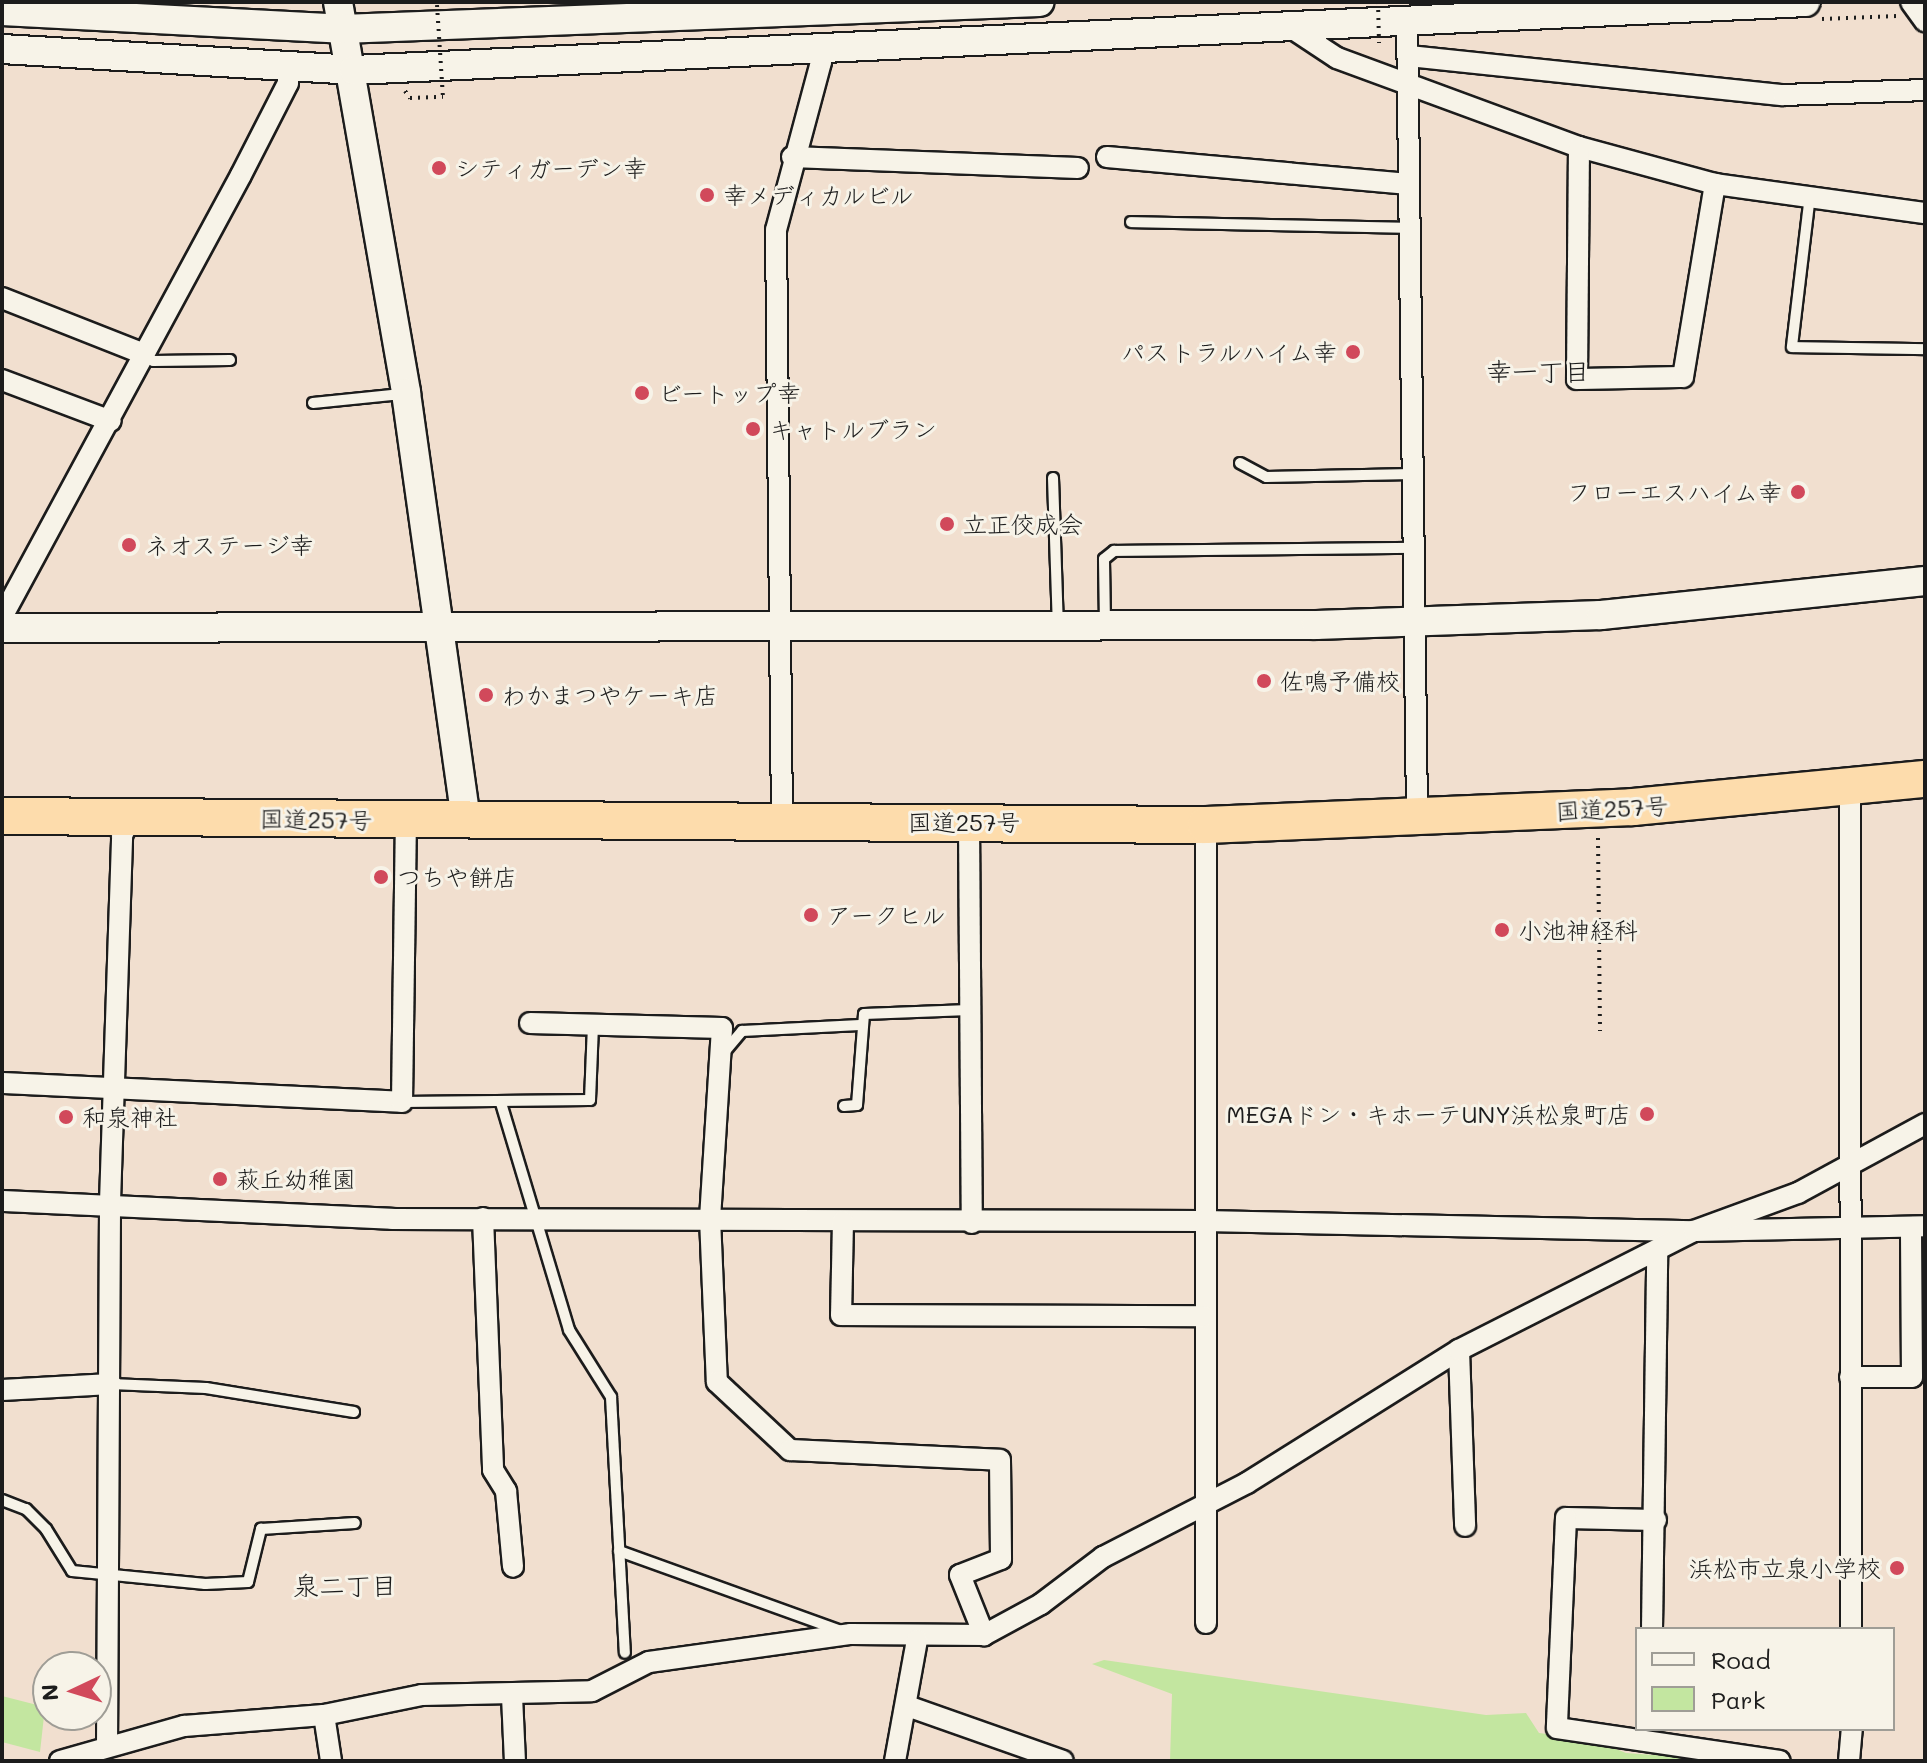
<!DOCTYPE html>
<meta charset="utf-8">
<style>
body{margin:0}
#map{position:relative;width:1927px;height:1763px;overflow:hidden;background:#f1dfcf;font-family:Mali,"Klee One",sans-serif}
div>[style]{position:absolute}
.green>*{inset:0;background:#c3e6a0}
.path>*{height:4px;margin-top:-2px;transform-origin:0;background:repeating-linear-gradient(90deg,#1c1c1c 0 2px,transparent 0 8px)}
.roads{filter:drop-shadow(2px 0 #1c1c1c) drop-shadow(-2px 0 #1c1c1c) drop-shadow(0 2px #1c1c1c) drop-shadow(0 -2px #1c1c1c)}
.lane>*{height:10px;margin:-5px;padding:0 5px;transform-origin:5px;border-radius:5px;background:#f7f3e8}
.street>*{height:20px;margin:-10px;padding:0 10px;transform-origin:10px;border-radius:10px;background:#f7f3e8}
.secondary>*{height:28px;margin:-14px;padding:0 14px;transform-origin:14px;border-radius:14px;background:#f7f3e8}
.highway>*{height:36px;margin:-18px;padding:0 18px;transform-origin:18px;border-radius:18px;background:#fddcac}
.path-bridge>*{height:4px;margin-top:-2px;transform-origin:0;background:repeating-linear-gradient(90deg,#1c1c1c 0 2px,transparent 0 8px)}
.dots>*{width:22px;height:22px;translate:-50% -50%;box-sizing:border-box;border:4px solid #f7f3e8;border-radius:50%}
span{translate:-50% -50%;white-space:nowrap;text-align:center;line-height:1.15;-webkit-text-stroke:6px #f7f3e8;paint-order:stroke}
.poi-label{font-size:24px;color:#1c1c1c}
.left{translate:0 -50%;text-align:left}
.right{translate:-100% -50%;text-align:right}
.street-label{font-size:24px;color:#1c1c1c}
.neighbourhood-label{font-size:26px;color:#1c1c1c}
.frame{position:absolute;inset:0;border:4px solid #1c1c1c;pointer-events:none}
.legend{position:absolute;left:1635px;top:1627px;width:260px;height:104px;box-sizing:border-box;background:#f7f3e8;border:2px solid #9f9d96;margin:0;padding:10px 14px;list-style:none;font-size:24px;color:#1c1c1c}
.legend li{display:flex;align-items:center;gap:16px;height:40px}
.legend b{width:40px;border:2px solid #9f9d96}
.north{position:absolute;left:32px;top:1651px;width:80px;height:80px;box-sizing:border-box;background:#f7f3e8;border:2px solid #9f9d96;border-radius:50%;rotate:266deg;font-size:22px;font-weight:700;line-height:32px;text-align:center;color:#1c1c1c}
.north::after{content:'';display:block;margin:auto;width:28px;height:36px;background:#d1495b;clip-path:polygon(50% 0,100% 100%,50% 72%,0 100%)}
</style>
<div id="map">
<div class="green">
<i style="clip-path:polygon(1104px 1660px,1486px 1715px,1526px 1713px,1539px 1733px,1594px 1740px,1626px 1753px,1736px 1761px,1170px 1761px,1172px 1694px,1092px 1664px)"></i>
<i style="clip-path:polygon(2px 1696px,45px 1707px,40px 1752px,2px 1742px)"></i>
</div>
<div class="path">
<i style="left:1822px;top:19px;width:75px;rotate:-2.3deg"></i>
<i style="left:405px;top:91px;width:9px;rotate:54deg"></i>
<i style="left:410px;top:98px;width:33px;rotate:-2deg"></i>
<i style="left:1598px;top:838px;width:193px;rotate:89.4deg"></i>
</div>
<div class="roads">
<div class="lane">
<i style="left:1810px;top:195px;width:153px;rotate:96.8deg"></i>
<i style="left:1792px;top:347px;width:133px;rotate:0.9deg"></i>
<i style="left:1131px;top:222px;width:279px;rotate:1.2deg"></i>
<i style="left:144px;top:354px;width:11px;rotate:38deg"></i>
<i style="left:153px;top:361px;width:77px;rotate:-0.7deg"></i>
<i style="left:313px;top:403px;width:89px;rotate:-5.8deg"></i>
<i style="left:1240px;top:463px;width:30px;rotate:28deg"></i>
<i style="left:1266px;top:477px;width:146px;rotate:-1.2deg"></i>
<i style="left:1053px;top:478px;width:147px;rotate:88.1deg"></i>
<i style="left:1105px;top:624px;width:65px;rotate:-90.9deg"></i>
<i style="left:1104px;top:559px;width:13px;rotate:-39deg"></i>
<i style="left:1114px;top:551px;width:300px;rotate:-0.6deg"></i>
<i style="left:721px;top:1056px;width:33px;rotate:-50deg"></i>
<i style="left:742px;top:1031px;width:118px;rotate:-2.9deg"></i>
<i style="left:402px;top:1102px;width:188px;rotate:-0.6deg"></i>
<i style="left:590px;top:1100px;width:75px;rotate:-87.7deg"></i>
<i style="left:501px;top:1103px;width:237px;rotate:73.3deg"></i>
<i style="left:569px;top:1330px;width:79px;rotate:57.9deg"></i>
<i style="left:611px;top:1397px;width:256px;rotate:86.9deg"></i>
<i style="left:844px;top:1106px;width:13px;rotate:-4deg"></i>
<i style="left:857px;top:1105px;width:91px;rotate:-85.6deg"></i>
<i style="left:864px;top:1014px;width:105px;rotate:-2.2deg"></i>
<i style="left:111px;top:1384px;width:95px;rotate:2.4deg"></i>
<i style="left:206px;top:1388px;width:150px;rotate:9.2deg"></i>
<i style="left:2px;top:1500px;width:26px;rotate:21deg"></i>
<i style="left:26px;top:1509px;width:28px;rotate:45deg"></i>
<i style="left:46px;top:1529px;width:49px;rotate:58.2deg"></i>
<i style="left:72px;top:1571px;width:134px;rotate:5.6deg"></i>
<i style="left:205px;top:1584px;width:43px;rotate:-2.7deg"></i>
<i style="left:248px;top:1582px;width:55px;rotate:-76.2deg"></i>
<i style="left:261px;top:1529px;width:94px;rotate:-3.7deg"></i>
<i style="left:619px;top:1551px;width:236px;rotate:19.8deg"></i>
</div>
<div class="street">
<i style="left:1911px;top:2px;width:24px;rotate:54deg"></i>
<i style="left:1407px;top:18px;width:799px;rotate:89.28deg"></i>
<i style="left:1290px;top:27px;width:56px;rotate:33.4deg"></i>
<i style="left:1337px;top:58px;width:258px;rotate:20.2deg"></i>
<i style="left:1579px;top:147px;width:141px;rotate:15.2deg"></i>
<i style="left:1715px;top:184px;width:212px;rotate:7.9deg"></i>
<i style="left:1409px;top:56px;width:376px;rotate:6deg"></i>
<i style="left:1783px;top:95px;width:142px;rotate:-2deg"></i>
<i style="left:1579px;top:147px;width:232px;rotate:90.5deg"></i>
<i style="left:1577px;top:379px;width:106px;rotate:-1.1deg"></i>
<i style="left:1683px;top:377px;width:196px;rotate:-80.6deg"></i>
<i style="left:792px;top:157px;width:286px;rotate:2.2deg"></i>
<i style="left:1107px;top:157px;width:303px;rotate:5.1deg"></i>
<i style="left:2px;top:298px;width:153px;rotate:21.5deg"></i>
<i style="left:2px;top:380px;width:116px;rotate:20.6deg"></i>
<i style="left:2px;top:617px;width:502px;rotate:-61.6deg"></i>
<i style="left:241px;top:175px;width:103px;rotate:-62.9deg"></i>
<i style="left:288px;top:83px;width:16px;rotate:-90deg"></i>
<i style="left:1850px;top:788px;width:841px;rotate:89.93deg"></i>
<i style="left:782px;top:822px;width:592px;rotate:-90.58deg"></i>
<i style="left:776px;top:230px;width:174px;rotate:-75deg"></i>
<i style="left:821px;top:62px;width:16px;rotate:-105deg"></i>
<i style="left:969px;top:822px;width:401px;rotate:89.6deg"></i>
<i style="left:1206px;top:825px;width:798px;rotate:90deg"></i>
<i style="left:530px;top:1023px;width:192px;rotate:1.5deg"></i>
<i style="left:722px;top:1028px;width:190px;rotate:93.6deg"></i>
<i style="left:710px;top:1218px;width:164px;rotate:87.6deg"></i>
<i style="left:717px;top:1382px;width:100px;rotate:43deg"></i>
<i style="left:790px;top:1450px;width:210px;rotate:2.7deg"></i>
<i style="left:1000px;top:1460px;width:99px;rotate:89.4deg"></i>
<i style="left:1001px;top:1559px;width:44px;rotate:158.7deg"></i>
<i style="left:960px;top:1575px;width:65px;rotate:68.2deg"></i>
<i style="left:2px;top:1083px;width:400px;rotate:2.7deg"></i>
<i style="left:402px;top:1102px;width:282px;rotate:-89.2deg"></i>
<i style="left:2px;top:1201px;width:390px;rotate:2.6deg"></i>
<i style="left:392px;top:1219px;width:813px;rotate:0.14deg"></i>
<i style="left:1205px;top:1221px;width:489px;rotate:1.2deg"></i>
<i style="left:1694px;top:1231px;width:231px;rotate:-1.2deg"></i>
<i style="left:483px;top:1218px;width:252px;rotate:87.7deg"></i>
<i style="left:493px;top:1470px;width:25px;rotate:58deg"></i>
<i style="left:506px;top:1491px;width:76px;rotate:84.7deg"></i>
<i style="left:843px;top:1221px;width:94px;rotate:91.2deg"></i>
<i style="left:841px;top:1315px;width:363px;rotate:0.2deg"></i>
<i style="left:1459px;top:1350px;width:176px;rotate:88deg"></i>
<i style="left:1850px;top:1377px;width:62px"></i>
<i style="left:1912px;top:1377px;width:150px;rotate:-90.4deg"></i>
<i style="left:2px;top:1390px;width:109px;rotate:-3.2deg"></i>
<i style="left:1656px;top:1520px;width:90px;rotate:-178.7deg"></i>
<i style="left:1566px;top:1518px;width:210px;rotate:92.5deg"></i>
<i style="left:1557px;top:1728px;width:225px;rotate:8.4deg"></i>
<i style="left:1652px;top:1629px;width:377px;rotate:-89.2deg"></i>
<i style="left:512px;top:1696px;width:65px;rotate:87.4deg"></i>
<i style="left:910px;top:1707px;width:162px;rotate:19.4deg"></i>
<i style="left:324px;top:1715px;width:47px;rotate:81.3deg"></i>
<i style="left:107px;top:1747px;width:545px;rotate:-89.68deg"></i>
<i style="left:110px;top:1202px;width:367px;rotate:-88.1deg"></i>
<i style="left:122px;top:835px;width:19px;rotate:-62deg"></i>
<i style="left:60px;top:1761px;width:129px;rotate:-15.8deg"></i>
<i style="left:184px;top:1726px;width:140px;rotate:-4.5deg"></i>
<i style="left:324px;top:1715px;width:100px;rotate:-11.5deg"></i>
<i style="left:422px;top:1695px;width:170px;rotate:-1.3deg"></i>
<i style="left:592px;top:1691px;width:64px;rotate:-27deg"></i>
<i style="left:649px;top:1662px;width:204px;rotate:-7.9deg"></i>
<i style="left:851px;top:1634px;width:133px;rotate:0.4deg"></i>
<i style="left:984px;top:1635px;width:65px;rotate:-28.5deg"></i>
<i style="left:1041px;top:1604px;width:78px;rotate:-37.2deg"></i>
<i style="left:1103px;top:1557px;width:162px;rotate:-27.2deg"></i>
<i style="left:1247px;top:1483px;width:250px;rotate:-32.1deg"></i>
<i style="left:1459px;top:1350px;width:263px;rotate:-26.9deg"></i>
<i style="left:1694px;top:1231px;width:111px;rotate:-20.1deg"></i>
<i style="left:1798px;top:1193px;width:145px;rotate:-28.5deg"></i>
<i style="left:895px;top:1761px;width:123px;rotate:-79.7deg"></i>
<i style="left:1849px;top:1761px;width:32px;rotate:-85deg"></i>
</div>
<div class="secondary">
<i style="left:338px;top:2px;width:397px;rotate:80.1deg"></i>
<i style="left:406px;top:393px;width:430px;rotate:82deg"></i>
<i style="left:2px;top:11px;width:340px;rotate:3deg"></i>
<i style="left:342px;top:29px;width:698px;rotate:-2.22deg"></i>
<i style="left:2px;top:49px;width:353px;rotate:3.4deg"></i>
<i style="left:354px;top:70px;width:1453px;rotate:-2.68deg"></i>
<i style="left:2px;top:628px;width:1314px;rotate:-0.13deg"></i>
<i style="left:1316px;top:625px;width:285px;rotate:-2deg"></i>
<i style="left:1601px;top:615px;width:326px;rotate:-6deg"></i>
</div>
<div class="highway">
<i style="left:2px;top:816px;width:1204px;rotate:0.43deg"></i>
<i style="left:1206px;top:825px;width:427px;rotate:-2.4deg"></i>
<i style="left:1633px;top:807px;width:293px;rotate:-5.5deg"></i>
</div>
</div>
<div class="path-bridge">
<i style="left:1378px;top:2px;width:41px;rotate:88.6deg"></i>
<i style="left:437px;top:5px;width:92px;rotate:86.3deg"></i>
</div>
<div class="dots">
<i style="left:439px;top:168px;background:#d1495b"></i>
<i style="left:707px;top:195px;background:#d1495b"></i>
<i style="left:1353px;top:352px;background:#d1495b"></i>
<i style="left:642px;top:393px;background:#d1495b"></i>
<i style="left:753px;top:429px;background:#d1495b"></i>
<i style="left:1798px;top:492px;background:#d1495b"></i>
<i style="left:947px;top:524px;background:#d1495b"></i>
<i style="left:129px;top:545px;background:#d1495b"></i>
<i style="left:1264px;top:681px;background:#d1495b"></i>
<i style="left:486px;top:695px;background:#d1495b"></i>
<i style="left:381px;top:877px;background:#d1495b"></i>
<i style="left:811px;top:915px;background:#d1495b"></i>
<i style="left:1502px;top:930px;background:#d1495b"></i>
<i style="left:1647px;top:1114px;background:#d1495b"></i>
<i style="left:66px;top:1117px;background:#d1495b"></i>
<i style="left:220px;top:1179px;background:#d1495b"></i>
<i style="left:1897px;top:1568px;background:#d1495b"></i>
</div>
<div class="poi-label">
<span class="left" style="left:455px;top:168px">シティガーデン幸</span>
<span class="left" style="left:723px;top:195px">幸メディカルビル</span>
<span class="right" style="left:1337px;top:352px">パストラルハイム幸</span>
<span class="left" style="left:658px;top:393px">ビートップ幸</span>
<span class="left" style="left:769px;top:429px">キャトルブラン</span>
<span class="right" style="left:1782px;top:492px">フローエスハイム幸</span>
<span class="left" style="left:963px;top:524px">立正佼成会</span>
<span class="left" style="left:145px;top:545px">ネオステージ幸</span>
<span class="left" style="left:1280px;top:681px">佐鳴予備校</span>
<span class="left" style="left:502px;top:695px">わかまつやケーキ店</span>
<span class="left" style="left:397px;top:877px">つちや餅店</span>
<span class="left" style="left:827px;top:915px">アークヒル</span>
<span class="left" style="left:1518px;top:930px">小池神経科</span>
<span class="right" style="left:1631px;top:1114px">MEGAドン・キホーテUNY浜松泉町店</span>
<span class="left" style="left:82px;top:1117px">和泉神社</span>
<span class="left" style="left:236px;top:1179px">萩丘幼稚園</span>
<span class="right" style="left:1881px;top:1568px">浜松市立泉小学校</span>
</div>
<div class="street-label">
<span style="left:1612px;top:808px;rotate:-3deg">国道257号</span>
<span style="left:316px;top:819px;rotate:1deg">国道257号</span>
<span style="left:964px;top:822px">国道257号</span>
</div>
<div class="neighbourhood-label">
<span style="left:1538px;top:372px">幸一丁目</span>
<span style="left:345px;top:1586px">泉二丁目</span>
</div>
<div class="frame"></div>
<ul class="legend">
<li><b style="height:10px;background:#f7f3e8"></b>Road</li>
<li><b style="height:22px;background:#c3e6a0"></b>Park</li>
</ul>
<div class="north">N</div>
</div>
